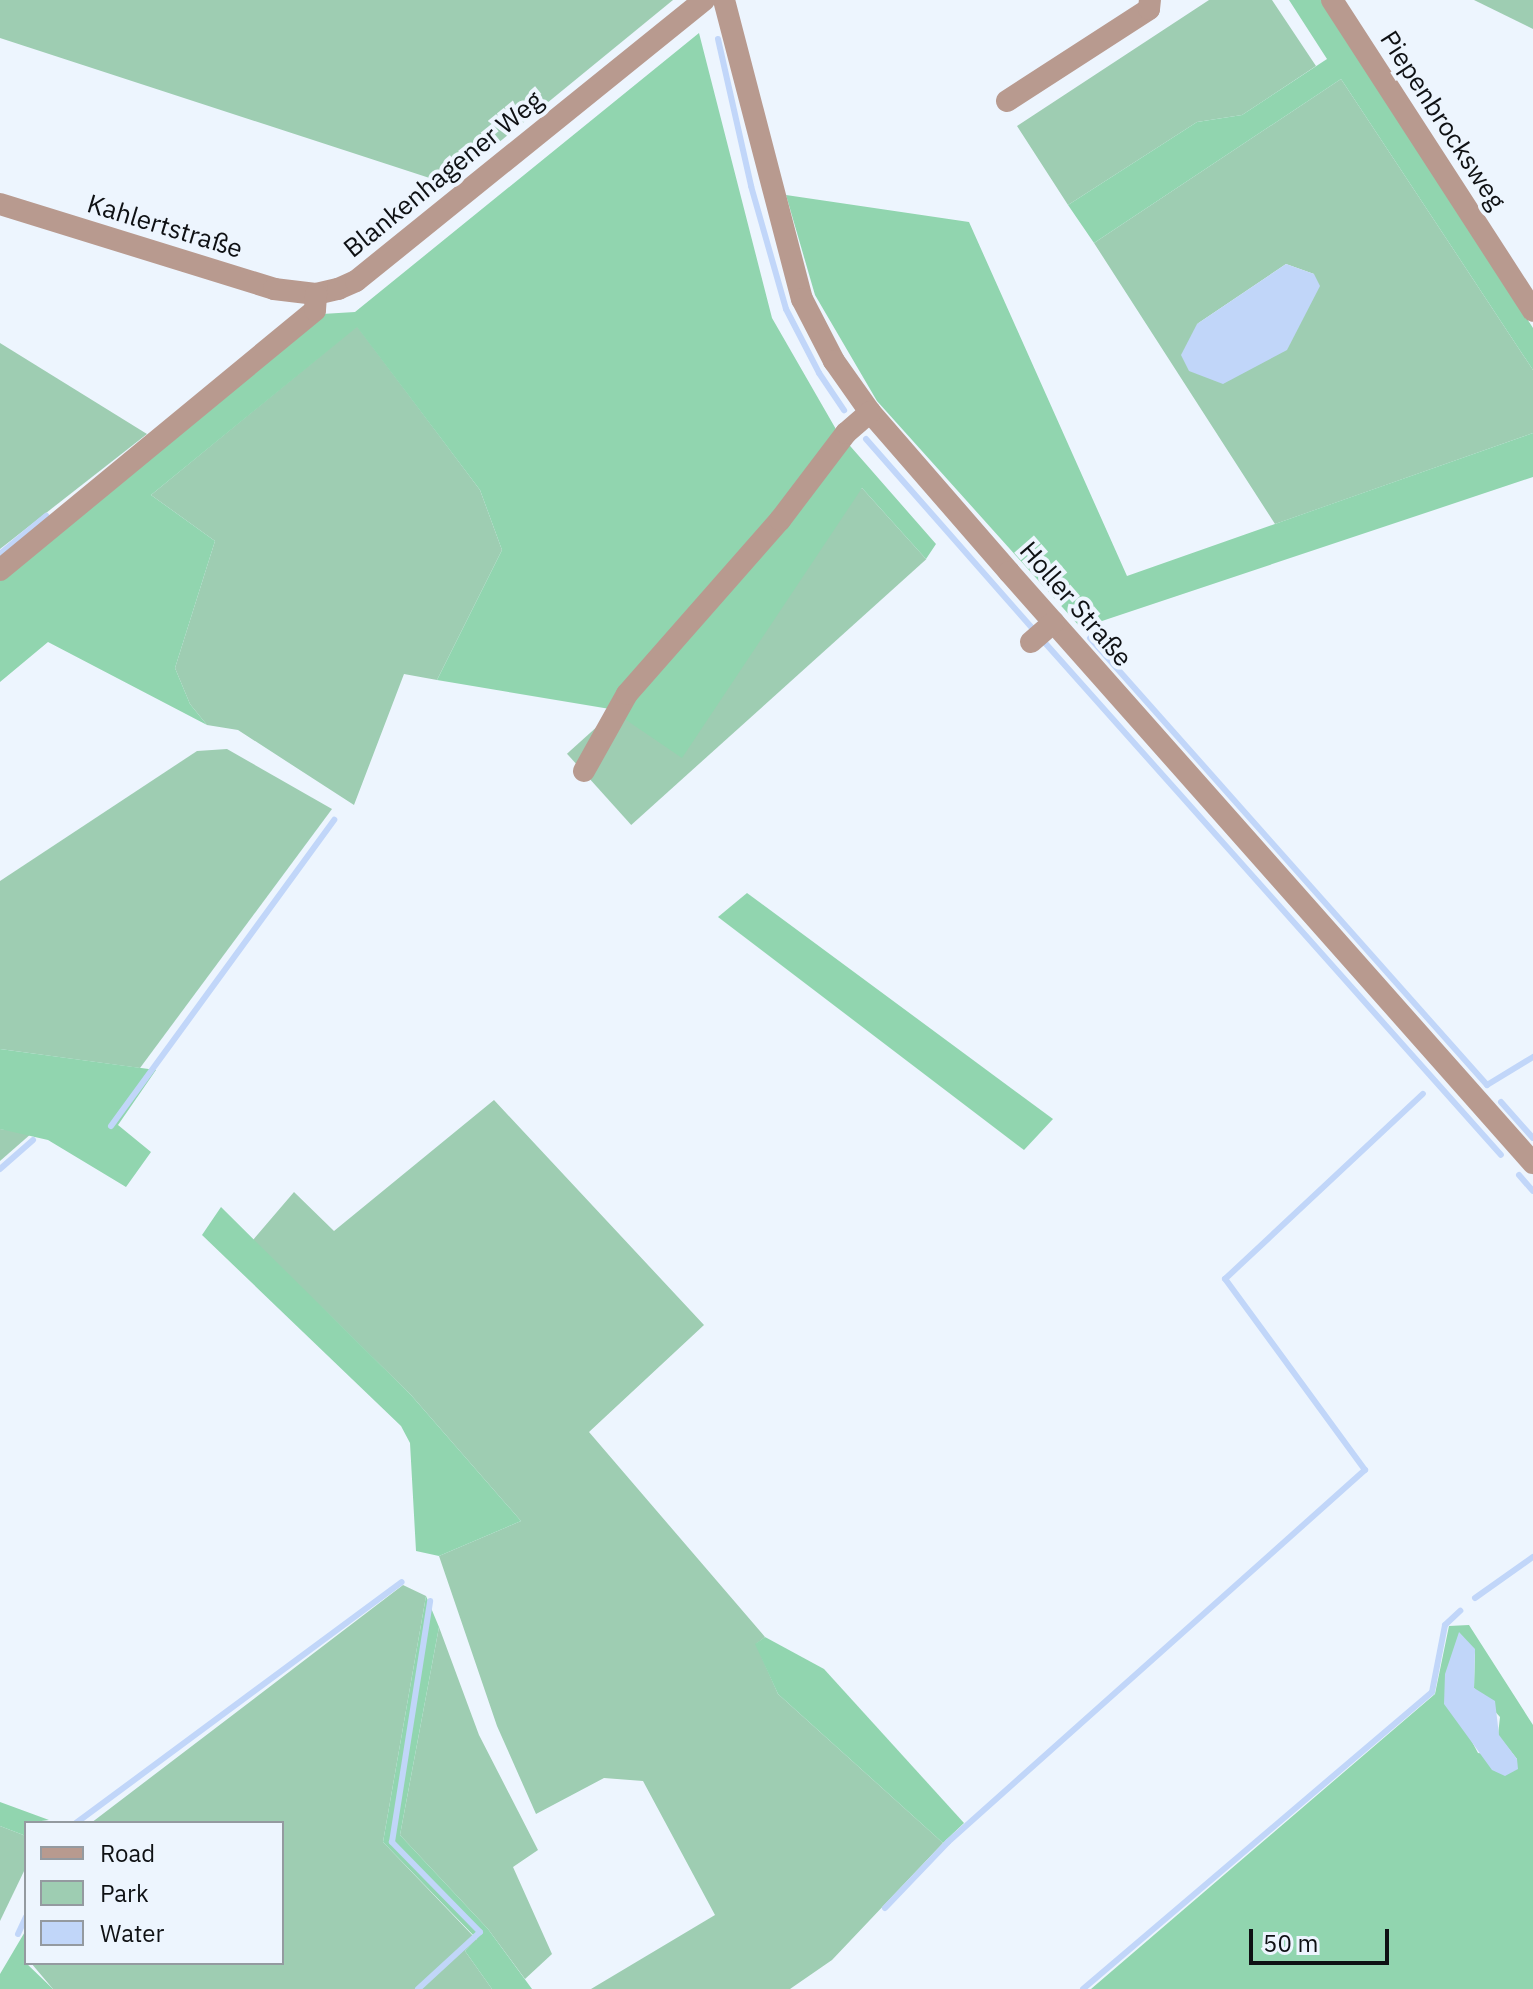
<!DOCTYPE html>
<meta charset="utf-8">
<style>
body{margin:0}
#map{position:relative;width:1533px;height:1989px;overflow:hidden;background:#edf5fe;font-family:"IBM Plex Sans",sans-serif}
div>[style]{position:absolute}
.green>*{inset:0;background:#9ecdb2;transform-origin:0 0}
.forest>*{inset:0;background:#91d5af}
.water>*{inset:0;background:#c1d6f9}
.stream>*{height:6px;margin:-3px;padding:0 3px;transform-origin:3px;border-radius:3px;background:#c1d6f9}
.minor>*{height:22px;margin:-11px;padding:0 11px;transform-origin:11px;border-radius:11px;background:#b89a8f}
span{translate:-50% -50%;white-space:nowrap;text-align:center;line-height:1.15;-webkit-text-stroke:8px #edf5fe;paint-order:stroke}
.street-label{font-size:26px;color:#0f1114}
.legend{position:absolute;left:24px;top:1821px;width:260px;height:144px;box-sizing:border-box;background:#edf5fe;border:2px solid #949aa0;margin:0;padding:10px 14px;list-style:none;font-size:24px;color:#0f1114}
.legend li{display:flex;align-items:center;gap:16px;height:40px}
.legend b{width:40px;border:2px solid #949aa0}
.scale{position:absolute;left:1249px;top:1929px;width:140px;height:36px;box-sizing:border-box;border:4px solid #0f1114;border-top:0;padding-left:10px;font-size:24px;line-height:28px;white-space:nowrap;color:#0f1114;-webkit-text-stroke:6px #edf5fe;paint-order:stroke}
</style>
<div id="map">
<div class="green">
<i style="clip-path:polygon(0 0,673px 0,448px 184px,0 38px)"></i>
<i style="clip-path:polygon(1209px 0,1272px 0,1316px 66px,1242px 115px,1197px 122px,1068px 205px,1017px 126px)"></i>
<i style="clip-path:polygon(1474px 0,1533px 0,1533px 29px)"></i>
<i style="clip-path:polygon(evenodd,1341px 79px,1533px 370px,1533px 433px,1275px 524px,1094px 243px,1341px 79px,1286px 264px,1314px 274px,1197px 324px,1286px 264px)"></i>
<i style="clip-path:polygon(357px 326px,480px 490px,502px 550px,437px 680px,404px 674px,354px 805px,238px 730px,207px 725px,190px 704px,175px 668px,215px 541px,151px 495px)"></i>
<i style="clip-path:polygon(0 343px,147px 434px,0 549px)"></i>
<i style="left:862px;top:488px;width:96px;height:397px;rotate:48deg"></i>
<i style="clip-path:polygon(227px 749px,332px 809px,140px 1068px,0 1049px,0 881px,197px 751px)"></i>
<i style="clip-path:polygon(494px 1100px,704px 1325px,589px 1432px,765px 1637px,756px 1644px,778px 1694px,943px 1843px,832px 1960px,790px 1989px,591px 1989px,715px 1915px,643px 1781px,604px 1778px,536px 1814px,497px 1726px,439px 1556px,521px 1521px,411px 1395px,253px 1240px,294px 1192px,334px 1231px)"></i>
<i style="clip-path:polygon(0 1129px,32px 1133px,0 1161px)"></i>
<i style="clip-path:polygon(403px 1585px,426px 1596px,383px 1842px,477px 1940px,465px 1951px,492px 1989px,53px 1989px,31px 1963px,282px 1963px,282px 1823px,91px 1823px)"></i>
<i style="clip-path:polygon(439px 1627px,479px 1735px,538px 1850px,513px 1867px,552px 1954px,525px 1979px,488px 1929px,400px 1835px)"></i>
<i style="clip-path:polygon(0 1826px,26px 1836px,26px 1867px,0 1921px)"></i>
</div>
<div class="forest">
<i style="clip-path:polygon(1289px 0,1321px 0,1533px 328px,1533px 370px,1341px 79px,1094px 243px,1068px 205px,1197px 122px,1242px 115px,1327px 59px)"></i>
<i style="clip-path:polygon(699px 33px,772px 318px,837px 431px,936px 544px,926px 559px,862px 488px,682px 758px,610px 709px,437px 680px,502px 550px,480px 490px,357px 327px,151px 495px,215px 541px,175px 668px,190px 704px,207px 725px,48px 642px,0 682px,0 581px,322px 314px,355px 312px)"></i>
<i style="clip-path:polygon(786px 195px,969px 222px,1127px 576px,1533px 433px,1533px 477px,1081px 628px,877px 401px,815px 295px)"></i>
<i style="clip-path:polygon(747px 893px,1053px 1119px,1024px 1150px,718px 917px)"></i>
<i style="clip-path:polygon(0 1049px,156px 1070px,118px 1125px,151px 1152px,126px 1187px,48px 1140px,0 1129px)"></i>
<i style="clip-path:polygon(221px 1207px,411px 1395px,521px 1521px,439px 1556px,416px 1551px,410px 1443px,401px 1426px,202px 1235px)"></i>
<i style="clip-path:polygon(426px 1596px,439px 1627px,400px 1835px,488px 1929px,532px 1989px,492px 1989px,465px 1951px,477px 1939px,383px 1842px)"></i>
<i style="clip-path:polygon(evenodd,1469px 1625px,1533px 1725px,1533px 1989px,1091px 1989px,1435px 1694px,1449px 1626px,1469px 1625px,1475px 1649px,1474px 1688px,1500px 1717px,1498px 1735px,1517px 1759px,1478px 1753px,1462px 1723px,1475px 1649px)"></i>
<i style="clip-path:polygon(765px 1637px,824px 1669px,964px 1823px,943px 1843px,778px 1694px,755px 1644px)"></i>
<i style="clip-path:polygon(0 1802px,49px 1820px,26px 1823px,26px 1836px,0 1826px)"></i>
<i style="clip-path:polygon(26px 1930px,26px 1963px,53px 1989px,0 1989px,0 1974px)"></i>
</div>
<div class="water">
<i style="clip-path:polygon(1286px 264px,1314px 274px,1320px 286px,1287px 350px,1223px 384px,1189px 371px,1181px 355px,1197px 324px)"></i>
<i style="clip-path:polygon(1459px 1632px,1475px 1649px,1474px 1688px,1495px 1701px,1499px 1735px,1517px 1759px,1518px 1769px,1505px 1776px,1492px 1770px,1444px 1704px,1445px 1674px)"></i>
</div>
<div class="stream">
<i style="left:718px;top:39px;width:151px;rotate:77.3deg"></i>
<i style="left:751px;top:186px;width:128px;rotate:74.1deg"></i>
<i style="left:786px;top:309px;width:72px;rotate:62.7deg"></i>
<i style="left:819px;top:373px;width:45px;rotate:56deg"></i>
<i style="left:866px;top:439px;width:252px;rotate:48.7deg"></i>
<i style="left:0;top:554px;width:60px;rotate:-39.6deg"></i>
<i style="left:1090px;top:638px;width:598px;rotate:48.39deg"></i>
<i style="left:1487px;top:1085px;width:54px;rotate:-31.3deg"></i>
<i style="left:1046px;top:644px;width:684px;rotate:48.32deg"></i>
<i style="left:1501px;top:1102px;width:48px;rotate:48.4deg"></i>
<i style="left:111px;top:1126px;width:379px;rotate:-53.9deg"></i>
<i style="left:0;top:1169px;width:44px;rotate:-41.3deg"></i>
<i style="left:1519px;top:1175px;width:21px;rotate:49deg"></i>
<i style="left:1475px;top:1598px;width:71px;rotate:-35.3deg"></i>
<i style="left:76px;top:1823px;width:405px;rotate:-36.5deg"></i>
<i style="left:885px;top:1908px;width:91px;rotate:-46.3deg"></i>
<i style="left:948px;top:1842px;width:559px;rotate:-41.74deg"></i>
<i style="left:1365px;top:1470px;width:237px;rotate:-126.2deg"></i>
<i style="left:1225px;top:1279px;width:271px;rotate:-43.1deg"></i>
<i style="left:18px;top:1934px;width:19px;rotate:-65deg"></i>
<i style="left:418px;top:1989px;width:84px;rotate:-42.6deg"></i>
<i style="left:480px;top:1932px;width:126px;rotate:-134.4deg"></i>
<i style="left:392px;top:1842px;width:244px;rotate:-81deg"></i>
<i style="left:1083px;top:1989px;width:458px;rotate:-40.4deg"></i>
<i style="left:1432px;top:1692px;width:68px;rotate:-79deg"></i>
<i style="left:1445px;top:1625px;width:21px;rotate:-43deg"></i>
</div>
<div class="minor">
<i style="left:724px;top:0;width:309px;rotate:75.4deg"></i>
<i style="left:802px;top:299px;width:70px;rotate:62.7deg"></i>
<i style="left:834px;top:361px;width:62px;rotate:54.8deg"></i>
<i style="left:870px;top:412px;width:212px;rotate:49deg"></i>
<i style="left:1009px;top:572px;width:790px;rotate:48.44deg"></i>
<i style="left:1332px;top:0;width:370px;rotate:57.1deg"></i>
<i style="left:1007px;top:101px;width:169px;rotate:-32.9deg"></i>
<i style="left:1149px;top:9px;width:9px;rotate:-84deg"></i>
<i style="left:0;top:204px;width:287px;rotate:17.2deg"></i>
<i style="left:274px;top:289px;width:42px;rotate:6.8deg"></i>
<i style="left:316px;top:294px;width:23px;rotate:-13deg"></i>
<i style="left:338px;top:289px;width:20px;rotate:-24deg"></i>
<i style="left:356px;top:281px;width:447px;rotate:-38.9deg"></i>
<i style="left:0;top:570px;width:408px;rotate:-39.5deg"></i>
<i style="left:315px;top:310px;width:16px;rotate:-86deg"></i>
<i style="left:1031px;top:642px;width:30px;rotate:-41deg"></i>
<i style="left:584px;top:771px;width:88px;rotate:-60.8deg"></i>
<i style="left:627px;top:694px;width:232px;rotate:-48.7deg"></i>
<i style="left:780px;top:520px;width:109px;rotate:-52.8deg"></i>
<i style="left:846px;top:433px;width:32px;rotate:-41deg"></i>
</div>
<div class="street-label">
<span style="left:1443px;top:120px;rotate:57deg">Piepenbrocksweg</span>
<span style="left:443px;top:174px;rotate:-39deg">Blankenhagener Weg</span>
<span style="left:165px;top:226px;rotate:17deg">Kahlertstraße</span>
<span style="left:1076px;top:604px;rotate:49deg">Holler Straße</span>
</div>
<ul class="legend">
<li><b style="height:10px;background:#b89a8f"></b>Road</li>
<li><b style="height:22px;background:#9ecdb2"></b>Park</li>
<li><b style="height:22px;background:#c1d6f9"></b>Water</li>
</ul>
<div class="scale">50 m</div>
</div>
